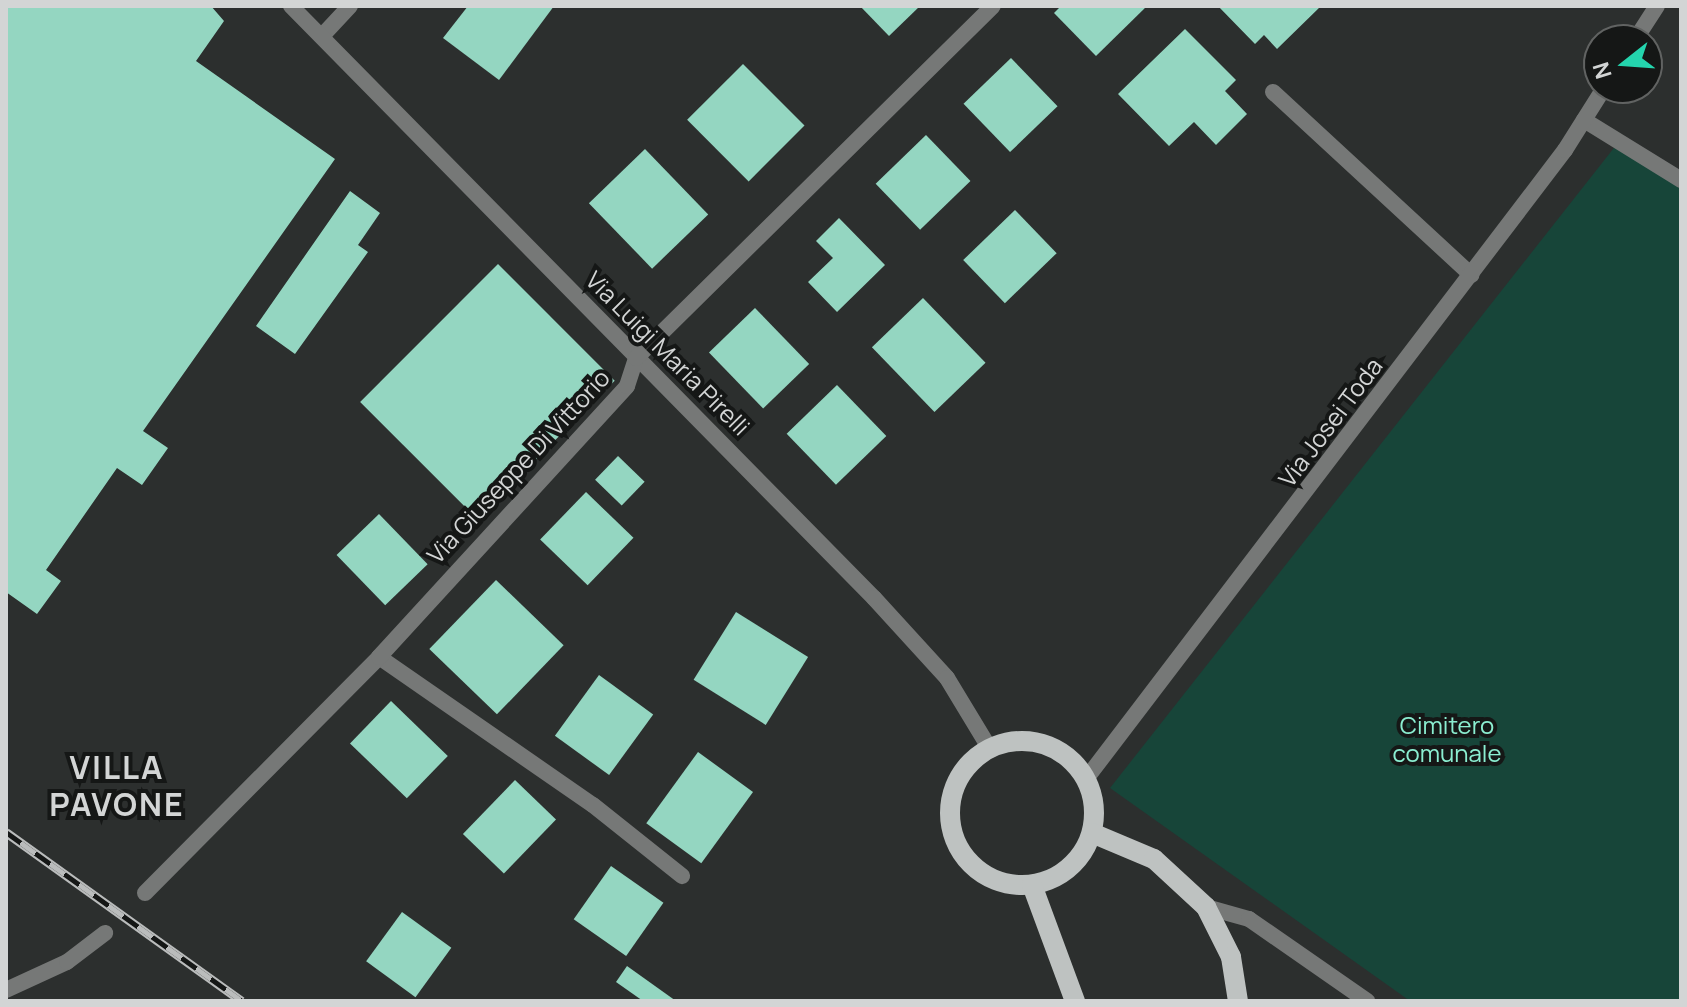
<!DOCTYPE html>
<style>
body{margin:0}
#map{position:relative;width:1687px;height:1007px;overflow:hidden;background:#2c2f2e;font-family:Manrope,sans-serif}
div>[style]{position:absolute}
.green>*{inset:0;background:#174539}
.building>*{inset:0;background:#94d6c1;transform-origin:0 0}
.lane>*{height:16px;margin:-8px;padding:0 8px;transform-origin:8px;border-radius:8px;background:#767877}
.street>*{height:16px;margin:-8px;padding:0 8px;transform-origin:8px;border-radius:8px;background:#767877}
.primary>*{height:20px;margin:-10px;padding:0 10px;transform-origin:10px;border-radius:10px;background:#bec2c1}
.primary>.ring{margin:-10px;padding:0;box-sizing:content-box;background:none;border:20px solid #bec2c1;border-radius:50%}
.rail>*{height:9px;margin-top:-4.5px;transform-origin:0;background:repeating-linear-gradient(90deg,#151716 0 18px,#babcbc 0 36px);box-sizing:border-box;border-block:2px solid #babcbc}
span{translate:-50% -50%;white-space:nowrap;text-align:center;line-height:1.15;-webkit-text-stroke:8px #151716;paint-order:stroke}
.street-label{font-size:24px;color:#d3d5d5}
.park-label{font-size:24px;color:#8beed1}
.district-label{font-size:32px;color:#d3d5d5;font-weight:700;letter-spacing:2px}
.frame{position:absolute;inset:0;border:8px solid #d3d5d5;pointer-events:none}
.north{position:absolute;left:1583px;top:24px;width:80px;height:80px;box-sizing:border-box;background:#151716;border:2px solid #616362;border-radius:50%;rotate:253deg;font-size:22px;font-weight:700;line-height:32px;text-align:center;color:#d3d5d5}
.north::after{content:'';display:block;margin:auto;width:28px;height:36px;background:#24d5ae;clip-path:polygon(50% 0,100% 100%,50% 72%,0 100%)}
</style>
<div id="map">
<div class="green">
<i style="clip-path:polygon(1617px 144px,1681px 180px,1681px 1001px,1410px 1001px,1110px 788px)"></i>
</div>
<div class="building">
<i style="clip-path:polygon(6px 6px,211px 6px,224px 21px,196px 61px,335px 159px,143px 431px,168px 448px,142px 485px,117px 468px,46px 570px,61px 581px,37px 614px,6px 592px)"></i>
<i style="clip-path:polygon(468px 6px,554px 6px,499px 80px,443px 38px)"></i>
<i style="clip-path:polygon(860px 6px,920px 6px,889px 36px)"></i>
<i style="clip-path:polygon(1061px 6px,1147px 6px,1096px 56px,1054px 13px)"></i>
<i style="clip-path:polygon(1218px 6px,1321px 6px,1277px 49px,1264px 35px,1255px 44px)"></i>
<i style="clip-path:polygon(1185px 29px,1236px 80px,1225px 91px,1247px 114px,1216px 145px,1194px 122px,1169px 146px,1118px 94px)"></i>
<i style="left:1011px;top:58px;width:67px;height:66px;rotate:46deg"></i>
<i style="left:743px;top:64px;width:87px;height:79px;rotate:45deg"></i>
<i style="left:926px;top:135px;width:64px;height:70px;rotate:46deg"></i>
<i style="left:645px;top:149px;width:91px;height:78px;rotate:46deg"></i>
<i style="clip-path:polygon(350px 191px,380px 213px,358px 245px,368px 252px,295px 354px,256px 326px)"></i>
<i style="left:1015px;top:210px;width:60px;height:72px;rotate:46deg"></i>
<i style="clip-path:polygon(839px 218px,885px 265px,837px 312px,808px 282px,833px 258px,816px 241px)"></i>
<i style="left:498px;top:264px;width:165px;height:195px;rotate:45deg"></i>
<i style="left:923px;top:298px;width:90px;height:71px;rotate:46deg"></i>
<i style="left:755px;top:308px;width:78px;height:64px;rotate:46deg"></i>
<i style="left:837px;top:385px;width:71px;height:70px;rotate:46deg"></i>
<i style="left:618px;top:456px;width:37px;height:33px;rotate:44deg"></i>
<i style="left:586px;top:492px;width:66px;height:66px;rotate:44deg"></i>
<i style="left:379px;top:514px;width:70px;height:59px;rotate:46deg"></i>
<i style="left:496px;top:580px;width:94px;height:96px;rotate:44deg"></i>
<i style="left:736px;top:612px;width:85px;height:80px;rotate:32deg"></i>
<i style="left:599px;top:675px;width:67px;height:75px;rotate:36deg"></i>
<i style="left:391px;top:701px;width:79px;height:59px;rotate:44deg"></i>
<i style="left:698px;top:752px;width:68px;height:88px;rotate:36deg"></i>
<i style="left:515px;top:780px;width:57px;height:75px;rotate:44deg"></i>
<i style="left:611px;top:866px;width:64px;height:65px;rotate:35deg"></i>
<i style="left:402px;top:912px;width:61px;height:61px;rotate:36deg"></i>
<i style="clip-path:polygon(627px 966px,676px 1001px,643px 1001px,616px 982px)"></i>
</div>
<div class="lane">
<i style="left:322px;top:36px;width:41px;rotate:-47deg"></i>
<i style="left:1635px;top:40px;width:40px;rotate:-57.1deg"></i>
<i style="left:1273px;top:92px;width:270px;rotate:42.7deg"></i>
<i style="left:1584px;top:120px;width:114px;rotate:31.7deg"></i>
<i style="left:379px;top:657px;width:260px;rotate:34.7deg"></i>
<i style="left:593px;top:805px;width:114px;rotate:38.6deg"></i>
<i style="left:1086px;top:779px;width:791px;rotate:-52.71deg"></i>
<i style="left:1565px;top:150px;width:73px;rotate:-57.8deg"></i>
<i style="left:1206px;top:907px;width:45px;rotate:15.6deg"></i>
<i style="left:1249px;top:919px;width:144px;rotate:34.8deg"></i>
</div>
<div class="street">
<i style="left:291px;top:6px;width:831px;rotate:45.44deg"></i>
<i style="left:874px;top:598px;width:108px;rotate:47.6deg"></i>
<i style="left:947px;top:678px;width:83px;rotate:58.8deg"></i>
<i style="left:145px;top:893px;width:332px;rotate:-45.2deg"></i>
<i style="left:379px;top:657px;width:367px;rotate:-47.5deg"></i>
<i style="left:627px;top:386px;width:29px;rotate:-72deg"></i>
<i style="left:636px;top:358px;width:501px;rotate:-44.6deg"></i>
<i style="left:6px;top:990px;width:67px;rotate:-24.7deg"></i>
<i style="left:67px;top:962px;width:48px;rotate:-37.3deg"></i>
</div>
<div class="primary">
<i class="ring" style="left:950px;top:741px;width:124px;height:124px"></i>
<i style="left:1092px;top:833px;width:67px;rotate:22.8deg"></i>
<i style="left:1154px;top:859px;width:71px;rotate:42.7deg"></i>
<i style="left:1206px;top:907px;width:56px;rotate:63.4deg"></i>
<i style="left:1231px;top:957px;width:45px;rotate:81deg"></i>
<i style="left:1032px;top:885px;width:124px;rotate:69.7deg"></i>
</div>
<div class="rail">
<i style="left:6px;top:832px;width:290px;rotate:35.6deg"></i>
</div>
<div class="street-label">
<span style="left:668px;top:353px;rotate:45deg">Via Luigi Maria Pirelli</span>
<span style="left:1330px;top:422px;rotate:-53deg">Via Josei Toda</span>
<span style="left:518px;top:466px;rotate:-47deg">Via Giuseppe Di Vittorio</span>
</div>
<div class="park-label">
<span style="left:1447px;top:739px">Cimitero<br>comunale</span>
</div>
<div class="district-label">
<span style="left:117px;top:786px">VILLA<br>PAVONE</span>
</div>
<div class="frame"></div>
<div class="north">N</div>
</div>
